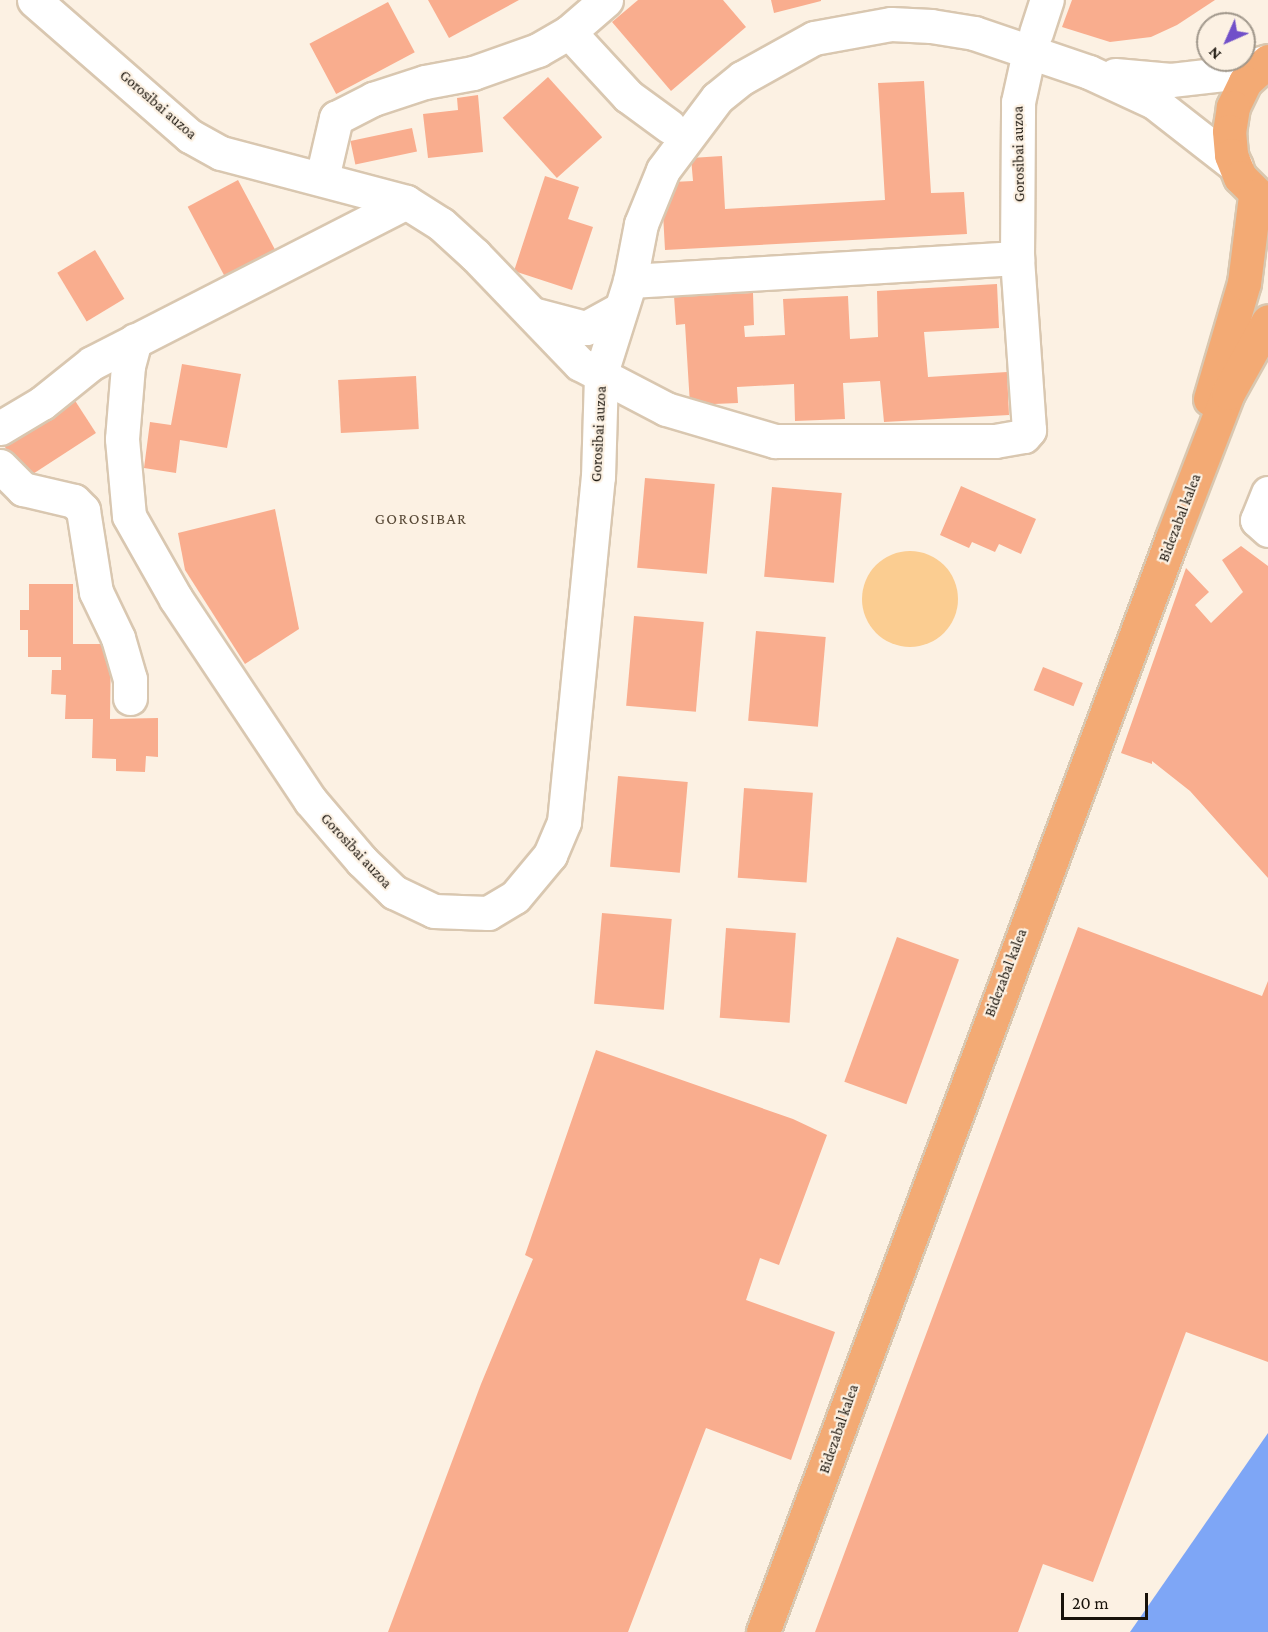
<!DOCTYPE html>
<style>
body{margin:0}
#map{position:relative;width:1268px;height:1632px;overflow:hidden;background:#fcf1e3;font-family:"Crimson Pro",serif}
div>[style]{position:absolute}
.green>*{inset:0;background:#fbcd91}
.round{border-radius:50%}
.water>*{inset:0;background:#7ea6f6}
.building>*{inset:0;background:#f9ad8e;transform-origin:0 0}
.roads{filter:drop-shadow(2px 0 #d9c7b0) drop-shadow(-2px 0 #d9c7b0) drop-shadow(0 2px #d9c7b0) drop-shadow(0 -2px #d9c7b0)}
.minor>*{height:33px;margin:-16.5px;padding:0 16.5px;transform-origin:16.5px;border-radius:16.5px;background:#fff}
.highway>*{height:33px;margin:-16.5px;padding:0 16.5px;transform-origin:16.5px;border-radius:16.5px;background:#f3aa74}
span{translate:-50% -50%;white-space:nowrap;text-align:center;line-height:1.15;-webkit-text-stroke:4.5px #fcf1e3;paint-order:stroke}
.street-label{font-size:15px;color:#18120a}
.neighbourhood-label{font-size:16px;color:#584936;letter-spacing:1.5px}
.north{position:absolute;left:1196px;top:12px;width:60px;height:60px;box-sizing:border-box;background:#fcf1e3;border:2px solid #a1988c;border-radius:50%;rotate:225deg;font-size:16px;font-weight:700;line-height:24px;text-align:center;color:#18120a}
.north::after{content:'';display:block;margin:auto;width:21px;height:27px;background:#7150c9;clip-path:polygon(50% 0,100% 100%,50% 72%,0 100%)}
.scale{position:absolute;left:1061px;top:1593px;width:87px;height:27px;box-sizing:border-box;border:3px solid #18120a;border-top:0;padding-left:8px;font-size:18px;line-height:21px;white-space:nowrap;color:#18120a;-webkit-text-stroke:4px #fcf1e3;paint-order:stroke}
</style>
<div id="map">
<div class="green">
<i class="round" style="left:862px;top:551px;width:96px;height:96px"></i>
</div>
<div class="water">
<i style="clip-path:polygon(1268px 1433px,1268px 1632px,1130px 1632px)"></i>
</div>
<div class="building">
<i style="clip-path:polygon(428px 0,519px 0,449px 38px)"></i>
<i style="clip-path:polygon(638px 0,723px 0,746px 27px,671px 91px,612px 22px)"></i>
<i style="clip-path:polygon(771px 0,821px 0,821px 1px,774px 13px)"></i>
<i style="clip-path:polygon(1072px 0,1215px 0,1177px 25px,1151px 37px,1110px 42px,1062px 27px)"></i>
<i style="left:388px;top:2px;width:57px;height:89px;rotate:62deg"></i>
<i style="left:548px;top:77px;width:81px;height:61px;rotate:48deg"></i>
<i style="clip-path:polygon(924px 81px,931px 193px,964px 192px,967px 234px,665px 250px,662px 195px,672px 195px,672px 182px,693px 181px,691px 158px,722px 156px,725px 209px,885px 200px,878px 83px)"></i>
<i style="clip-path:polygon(478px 95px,483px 152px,428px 158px,423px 114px,458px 110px,457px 98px)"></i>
<i style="left:412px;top:128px;width:24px;height:63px;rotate:78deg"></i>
<i style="clip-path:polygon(545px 176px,579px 187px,568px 219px,593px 227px,572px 290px,514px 271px)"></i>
<i style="left:238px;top:180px;width:79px;height:57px;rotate:62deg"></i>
<i style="left:95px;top:250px;width:57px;height:44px;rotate:59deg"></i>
<i style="clip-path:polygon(997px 284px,999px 328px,924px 332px,928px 377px,1007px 372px,1009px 415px,884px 422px,880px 381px,843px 383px,845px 419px,795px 421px,794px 384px,737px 387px,738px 403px,690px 405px,685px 324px,676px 325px,674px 296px,753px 293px,754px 325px,744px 326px,745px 337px,785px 335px,783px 299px,848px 296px,850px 339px,878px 337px,877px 291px)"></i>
<i style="clip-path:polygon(182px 364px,241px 374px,227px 448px,180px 440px,176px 473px,144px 468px,150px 422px,171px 425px)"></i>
<i style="left:416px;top:376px;width:53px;height:78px;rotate:87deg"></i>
<i style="left:72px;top:396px;width:44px;height:84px;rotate:57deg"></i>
<i style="left:645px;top:478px;width:70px;height:90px;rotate:5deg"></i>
<i style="clip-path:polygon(961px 486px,1036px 519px,1021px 554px,999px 544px,995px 552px,972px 542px,969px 548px,940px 535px)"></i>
<i style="left:772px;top:487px;width:70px;height:90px;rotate:5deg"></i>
<i style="clip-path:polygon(275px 509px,299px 629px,245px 664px,185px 570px,178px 533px)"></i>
<i style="clip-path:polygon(1241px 546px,1268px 566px,1268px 878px,1190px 791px,1152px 761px,1152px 764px,1121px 753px,1186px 568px,1209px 592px,1195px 605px,1211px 623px,1243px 592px,1222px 560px)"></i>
<i style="clip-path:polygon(29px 584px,73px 584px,73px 644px,111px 644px,110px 719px,158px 718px,158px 757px,146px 756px,145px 772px,116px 771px,116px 759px,92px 758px,93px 719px,65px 719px,66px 695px,51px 694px,52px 670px,61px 670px,61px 657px,28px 657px,28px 630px,20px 630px,20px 610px,29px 610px)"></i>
<i style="left:634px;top:616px;width:70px;height:90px;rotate:5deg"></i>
<i style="left:756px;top:631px;width:70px;height:90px;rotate:5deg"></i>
<i style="left:1043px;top:667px;width:43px;height:25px;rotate:22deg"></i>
<i style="left:618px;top:776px;width:70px;height:91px;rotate:5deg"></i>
<i style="left:744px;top:788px;width:69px;height:90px;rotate:4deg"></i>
<i style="left:602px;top:913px;width:70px;height:91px;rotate:5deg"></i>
<i style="clip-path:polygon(1078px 927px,1262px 996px,1268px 981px,1268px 1362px,1186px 1332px,1093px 1582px,1043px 1564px,1018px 1632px,815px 1632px)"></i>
<i style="left:726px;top:928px;width:70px;height:90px;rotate:4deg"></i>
<i style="left:897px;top:937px;width:66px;height:154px;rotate:20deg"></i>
<i style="clip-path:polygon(596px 1050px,793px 1119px,827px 1135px,779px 1265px,760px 1258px,746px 1300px,835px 1332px,791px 1460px,706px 1428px,628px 1632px,388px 1632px,481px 1384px,533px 1259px,525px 1255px)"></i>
</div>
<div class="roads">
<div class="minor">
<i style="left:34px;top:0;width:207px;rotate:41.1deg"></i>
<i style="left:190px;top:136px;width:35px;rotate:29deg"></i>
<i style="left:221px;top:153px;width:191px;rotate:14.8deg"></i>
<i style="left:406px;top:202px;width:41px;rotate:32.2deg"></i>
<i style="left:441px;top:224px;width:46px;rotate:42.4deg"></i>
<i style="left:475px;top:255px;width:151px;rotate:46.1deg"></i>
<i style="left:580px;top:364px;width:97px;rotate:27.6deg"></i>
<i style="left:666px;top:409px;width:114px;rotate:16.4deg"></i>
<i style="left:775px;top:441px;width:220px"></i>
<i style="left:995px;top:441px;width:29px;rotate:-10deg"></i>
<i style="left:1024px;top:436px;width:8px;rotate:-50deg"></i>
<i style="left:1029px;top:430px;width:172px;rotate:-94deg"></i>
<i style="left:1017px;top:258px;width:156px;rotate:-89.6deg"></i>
<i style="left:1018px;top:102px;width:51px;rotate:-77.6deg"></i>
<i style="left:569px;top:32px;width:87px;rotate:47.3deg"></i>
<i style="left:628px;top:96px;width:51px;rotate:36.2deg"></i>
<i style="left:1036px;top:33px;width:35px;rotate:-72deg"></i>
<i style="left:1115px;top:75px;width:56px;rotate:5.1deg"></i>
<i style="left:1171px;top:80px;width:53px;rotate:-6.5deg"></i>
<i style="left:1224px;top:74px;width:43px;rotate:-16.3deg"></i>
<i style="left:322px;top:178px;width:62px;rotate:-76.9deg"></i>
<i style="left:336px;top:118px;width:42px;rotate:-27.2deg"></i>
<i style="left:373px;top:99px;width:55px;rotate:-18.1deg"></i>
<i style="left:425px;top:82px;width:49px;rotate:-10.6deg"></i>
<i style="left:473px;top:73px;width:69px;rotate:-19.5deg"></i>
<i style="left:538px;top:50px;width:36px;rotate:-30deg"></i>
<i style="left:569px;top:32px;width:49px;rotate:-40.9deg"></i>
<i style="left:630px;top:281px;width:388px;rotate:-3.4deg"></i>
<i style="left:536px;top:315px;width:52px;rotate:14.6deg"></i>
<i style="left:586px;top:328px;width:39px;rotate:-29deg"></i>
<i style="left:135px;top:340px;width:27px;rotate:105deg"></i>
<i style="left:128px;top:366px;width:73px;rotate:94.7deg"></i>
<i style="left:122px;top:439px;width:77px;rotate:84.8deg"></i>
<i style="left:129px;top:516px;width:95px;rotate:60.5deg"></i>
<i style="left:176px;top:599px;width:242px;rotate:56.3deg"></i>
<i style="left:310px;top:800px;width:80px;rotate:49.6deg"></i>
<i style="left:362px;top:861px;width:45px;rotate:44.1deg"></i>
<i style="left:394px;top:892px;width:44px;rotate:25.4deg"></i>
<i style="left:434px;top:911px;width:54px;rotate:2.1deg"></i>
<i style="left:488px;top:913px;width:31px;rotate:-31deg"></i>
<i style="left:515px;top:897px;width:55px;rotate:-50.2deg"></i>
<i style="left:550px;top:855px;width:36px;rotate:-67deg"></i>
<i style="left:564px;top:822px;width:347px;rotate:-84.4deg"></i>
<i style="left:598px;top:477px;width:104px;rotate:-88.3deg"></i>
<i style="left:601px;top:373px;width:96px;rotate:-72.5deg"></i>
<i style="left:630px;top:281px;width:58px;rotate:-79.1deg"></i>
<i style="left:641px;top:224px;width:58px;rotate:-67.8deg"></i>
<i style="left:663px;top:170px;width:90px;rotate:-53.1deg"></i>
<i style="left:717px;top:98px;width:32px;rotate:-39deg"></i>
<i style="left:742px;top:78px;width:82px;rotate:-29.1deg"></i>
<i style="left:814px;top:38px;width:78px;rotate:-10.3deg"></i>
<i style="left:891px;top:24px;width:40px;rotate:2.9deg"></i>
<i style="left:931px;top:26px;width:44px;rotate:9.2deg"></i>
<i style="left:974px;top:33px;width:121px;rotate:18.7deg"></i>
<i style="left:1089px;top:72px;width:72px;rotate:24.8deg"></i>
<i style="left:1154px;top:102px;width:104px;rotate:38deg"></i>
<i style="left:0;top:428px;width:49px;rotate:-30.8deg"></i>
<i style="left:42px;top:403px;width:64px;rotate:-38.7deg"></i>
<i style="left:92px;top:363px;width:353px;rotate:-27.1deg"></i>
<i style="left:0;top:466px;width:33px;rotate:45deg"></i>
<i style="left:23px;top:489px;width:52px;rotate:13.2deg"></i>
<i style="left:74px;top:501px;width:13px;rotate:45deg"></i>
<i style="left:83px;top:510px;width:83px;rotate:81deg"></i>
<i style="left:96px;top:592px;width:51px;rotate:64.4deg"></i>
<i style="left:118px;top:638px;width:43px;rotate:73.7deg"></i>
<i style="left:130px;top:679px;width:19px;rotate:90deg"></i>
<i style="left:1268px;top:493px;width:29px;rotate:112deg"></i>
<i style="left:1257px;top:520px;width:15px;rotate:42deg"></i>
</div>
<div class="highway">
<i style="left:1268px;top:61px;width:31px;rotate:138deg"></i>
<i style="left:1245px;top:82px;width:28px;rotate:116deg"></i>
<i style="left:1233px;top:107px;width:24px;rotate:99deg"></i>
<i style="left:1229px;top:131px;width:24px;rotate:85deg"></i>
<i style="left:1231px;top:155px;width:24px;rotate:68deg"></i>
<i style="left:1240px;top:177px;width:40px;rotate:45deg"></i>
<i style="left:1210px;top:399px;width:121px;rotate:-73.7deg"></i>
<i style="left:1244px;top:283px;width:88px;rotate:-82.8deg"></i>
<i style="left:763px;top:1632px;width:1168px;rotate:-69.5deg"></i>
<i style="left:1172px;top:538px;width:155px;rotate:-68.9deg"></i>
<i style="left:1228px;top:393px;width:82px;rotate:-60.9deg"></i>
</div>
</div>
<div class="street-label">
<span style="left:158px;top:105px;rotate:41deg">Gorosibai auzoa</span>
<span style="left:1019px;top:154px;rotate:-91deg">Gorosibai auzoa</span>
<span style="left:599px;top:434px;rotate:-87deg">Gorosibai auzoa</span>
<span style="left:1180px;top:518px;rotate:-69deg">Bidezabal kalea</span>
<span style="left:356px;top:851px;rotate:47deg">Gorosibai auzoa</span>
<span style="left:1006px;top:973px;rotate:-69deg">Bidezabal kalea</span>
<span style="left:839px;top:1429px;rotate:-71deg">Bidezabal kalea</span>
</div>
<div class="neighbourhood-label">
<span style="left:421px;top:519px">GOROSIBAR</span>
</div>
<div class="north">N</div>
<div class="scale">20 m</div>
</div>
